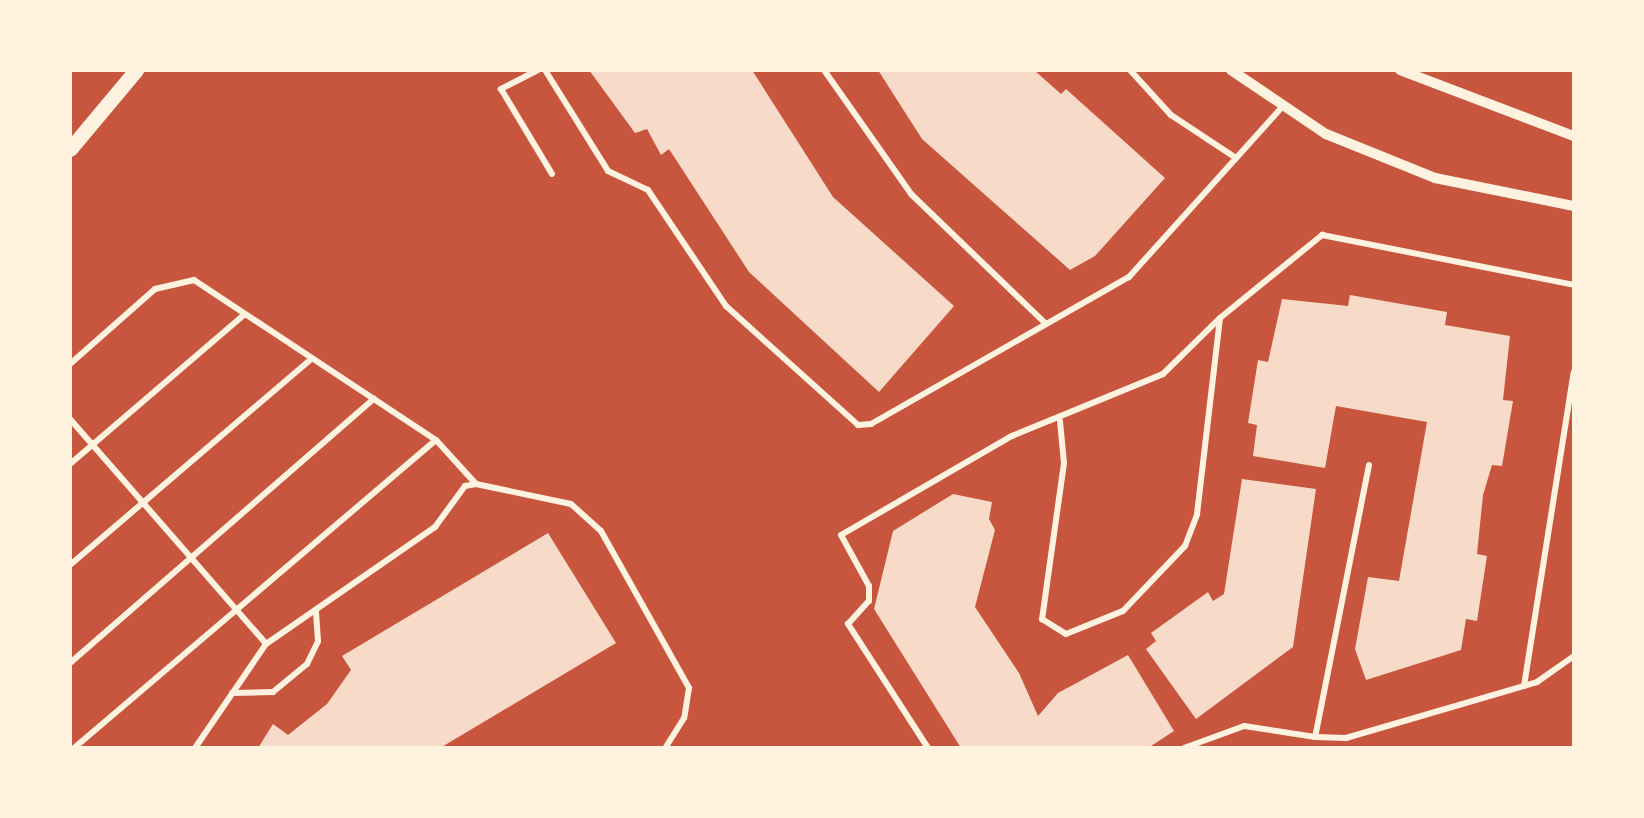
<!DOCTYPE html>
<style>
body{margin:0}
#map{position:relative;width:1644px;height:818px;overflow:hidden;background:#c8553d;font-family:"Nunito Sans",sans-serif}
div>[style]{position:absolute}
.building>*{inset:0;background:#f7dbc8}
.service>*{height:6px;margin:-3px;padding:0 3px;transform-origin:3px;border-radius:3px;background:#fff3e0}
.minor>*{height:10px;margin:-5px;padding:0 5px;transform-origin:5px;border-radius:5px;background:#fff3e0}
.secondary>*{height:15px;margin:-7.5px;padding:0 7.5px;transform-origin:7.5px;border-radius:7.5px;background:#fff3e0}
span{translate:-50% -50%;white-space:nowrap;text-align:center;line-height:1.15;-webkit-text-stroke:10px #fff3e0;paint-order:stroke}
.frame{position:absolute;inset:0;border:72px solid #fff3e0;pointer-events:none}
</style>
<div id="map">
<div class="building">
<i style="clip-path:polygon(589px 70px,752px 70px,833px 197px,954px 306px,879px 392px,749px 272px,669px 149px,661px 155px,647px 129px,635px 133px)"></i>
<i style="clip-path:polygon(878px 70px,1034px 70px,1061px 94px,1066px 89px,1165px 178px,1095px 256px,1070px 270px,922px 139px)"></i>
<i style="clip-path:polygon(1350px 295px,1447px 312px,1445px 325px,1510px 336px,1503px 400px,1513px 401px,1502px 466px,1492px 465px,1483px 495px,1477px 554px,1487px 556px,1477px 621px,1466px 619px,1461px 650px,1366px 680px,1355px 649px,1368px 577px,1399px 581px,1427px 422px,1336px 406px,1325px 468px,1253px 456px,1257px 425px,1248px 423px,1258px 360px,1268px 362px,1282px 299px,1348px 306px)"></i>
<i style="clip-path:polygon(1242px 479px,1316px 489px,1293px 647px,1196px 719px,1146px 649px,1156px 641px,1151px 633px,1208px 592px,1213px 601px,1224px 594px)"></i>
<i style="clip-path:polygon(953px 494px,992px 502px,989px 519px,995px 530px,975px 607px,1019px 673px,1038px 716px,1058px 693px,1128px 655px,1174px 731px,1148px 748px,961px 748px,874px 609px,893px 531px)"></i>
<i style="clip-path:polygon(548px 533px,616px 643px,440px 748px,258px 748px,273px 724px,288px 735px,327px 704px,351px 670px,342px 656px)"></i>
</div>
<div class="service">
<i style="left:538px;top:70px;width:42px;rotate:152.8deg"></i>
<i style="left:501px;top:89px;width:99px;rotate:59deg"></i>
<i style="left:545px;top:70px;width:119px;rotate:58deg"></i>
<i style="left:608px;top:171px;width:44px;rotate:25.4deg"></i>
<i style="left:648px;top:190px;width:140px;rotate:56.1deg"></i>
<i style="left:726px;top:306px;width:178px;rotate:42deg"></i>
<i style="left:858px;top:425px;width:13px;rotate:-4deg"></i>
<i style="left:871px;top:424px;width:297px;rotate:-29.7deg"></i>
<i style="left:1129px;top:277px;width:229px;rotate:-48deg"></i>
<i style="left:824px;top:70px;width:151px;rotate:54.9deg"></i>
<i style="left:911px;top:194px;width:187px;rotate:43.9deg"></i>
<i style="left:1130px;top:70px;width:61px;rotate:47.7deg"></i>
<i style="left:1171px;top:115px;width:78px;rotate:33.5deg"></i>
<i style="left:70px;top:364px;width:113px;rotate:-41.4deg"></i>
<i style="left:155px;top:289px;width:40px;rotate:-13deg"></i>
<i style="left:194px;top:280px;width:290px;rotate:33.5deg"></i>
<i style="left:436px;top:440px;width:59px;rotate:47.7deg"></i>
<i style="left:70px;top:419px;width:298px;rotate:48.9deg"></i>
<i style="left:1060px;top:421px;width:42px;rotate:84.6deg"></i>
<i style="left:1064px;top:463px;width:158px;rotate:98deg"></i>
<i style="left:1042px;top:619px;width:28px;rotate:32deg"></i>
<i style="left:1066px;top:634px;width:61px;rotate:-22deg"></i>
<i style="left:1123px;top:611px;width:90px;rotate:-46.4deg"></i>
<i style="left:1185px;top:546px;width:34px;rotate:-69deg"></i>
<i style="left:1197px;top:514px;width:196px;rotate:-83.3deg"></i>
<i style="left:70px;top:464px;width:230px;rotate:-40.6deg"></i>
<i style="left:1369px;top:465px;width:277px;rotate:101.2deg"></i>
<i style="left:1315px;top:737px;width:31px;rotate:2deg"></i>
<i style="left:1346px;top:738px;width:199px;rotate:-16.3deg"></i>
<i style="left:1537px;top:682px;width:45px;rotate:-35.1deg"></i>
<i style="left:70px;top:565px;width:318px;rotate:-40.5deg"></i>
<i style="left:70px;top:663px;width:403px;rotate:-41deg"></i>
<i style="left:1524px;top:686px;width:318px;rotate:-81deg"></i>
<i style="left:232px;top:693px;width:41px;rotate:-1.4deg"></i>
<i style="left:273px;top:692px;width:44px;rotate:-39.5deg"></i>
<i style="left:307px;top:664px;width:25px;rotate:-64deg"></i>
<i style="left:318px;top:641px;width:30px;rotate:-94deg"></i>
<i style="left:74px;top:748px;width:475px;rotate:-40.4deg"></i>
<i style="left:195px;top:748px;width:126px;rotate:-55.7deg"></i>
<i style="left:266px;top:644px;width:206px;rotate:-34.7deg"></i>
<i style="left:435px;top:527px;width:51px;rotate:-53.8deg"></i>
<i style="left:465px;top:486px;width:11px;rotate:-10deg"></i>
<i style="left:476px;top:484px;width:97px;rotate:11.9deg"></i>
<i style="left:571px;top:504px;width:40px;rotate:42deg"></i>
<i style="left:601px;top:531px;width:180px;rotate:60.7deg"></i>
<i style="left:689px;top:688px;width:30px;rotate:99deg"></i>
<i style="left:684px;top:718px;width:36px;rotate:122deg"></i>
<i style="left:928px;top:748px;width:148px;rotate:-122.8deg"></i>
<i style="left:848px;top:624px;width:31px;rotate:-48deg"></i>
<i style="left:869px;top:601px;width:15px;rotate:-90deg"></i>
<i style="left:869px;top:586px;width:58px;rotate:-118.8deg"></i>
<i style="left:841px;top:535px;width:198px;rotate:-30.1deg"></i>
<i style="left:1012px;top:436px;width:163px;rotate:-22.3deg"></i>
<i style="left:1163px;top:374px;width:80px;rotate:-44.5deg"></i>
<i style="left:1220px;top:318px;width:132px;rotate:-39.1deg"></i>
<i style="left:1322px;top:235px;width:257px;rotate:11.2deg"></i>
<i style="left:1184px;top:748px;width:64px;rotate:-20.1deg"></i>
<i style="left:1244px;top:726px;width:72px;rotate:8.8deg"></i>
</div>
<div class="minor">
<i style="left:1231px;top:70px;width:115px;rotate:34deg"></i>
<i style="left:1326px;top:134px;width:118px;rotate:22deg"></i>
<i style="left:1435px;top:178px;width:142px;rotate:11.4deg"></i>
<i style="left:1400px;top:70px;width:186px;rotate:20.8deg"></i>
</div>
<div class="secondary">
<i style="left:70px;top:149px;width:103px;rotate:-50.1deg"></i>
</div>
<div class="frame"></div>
</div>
